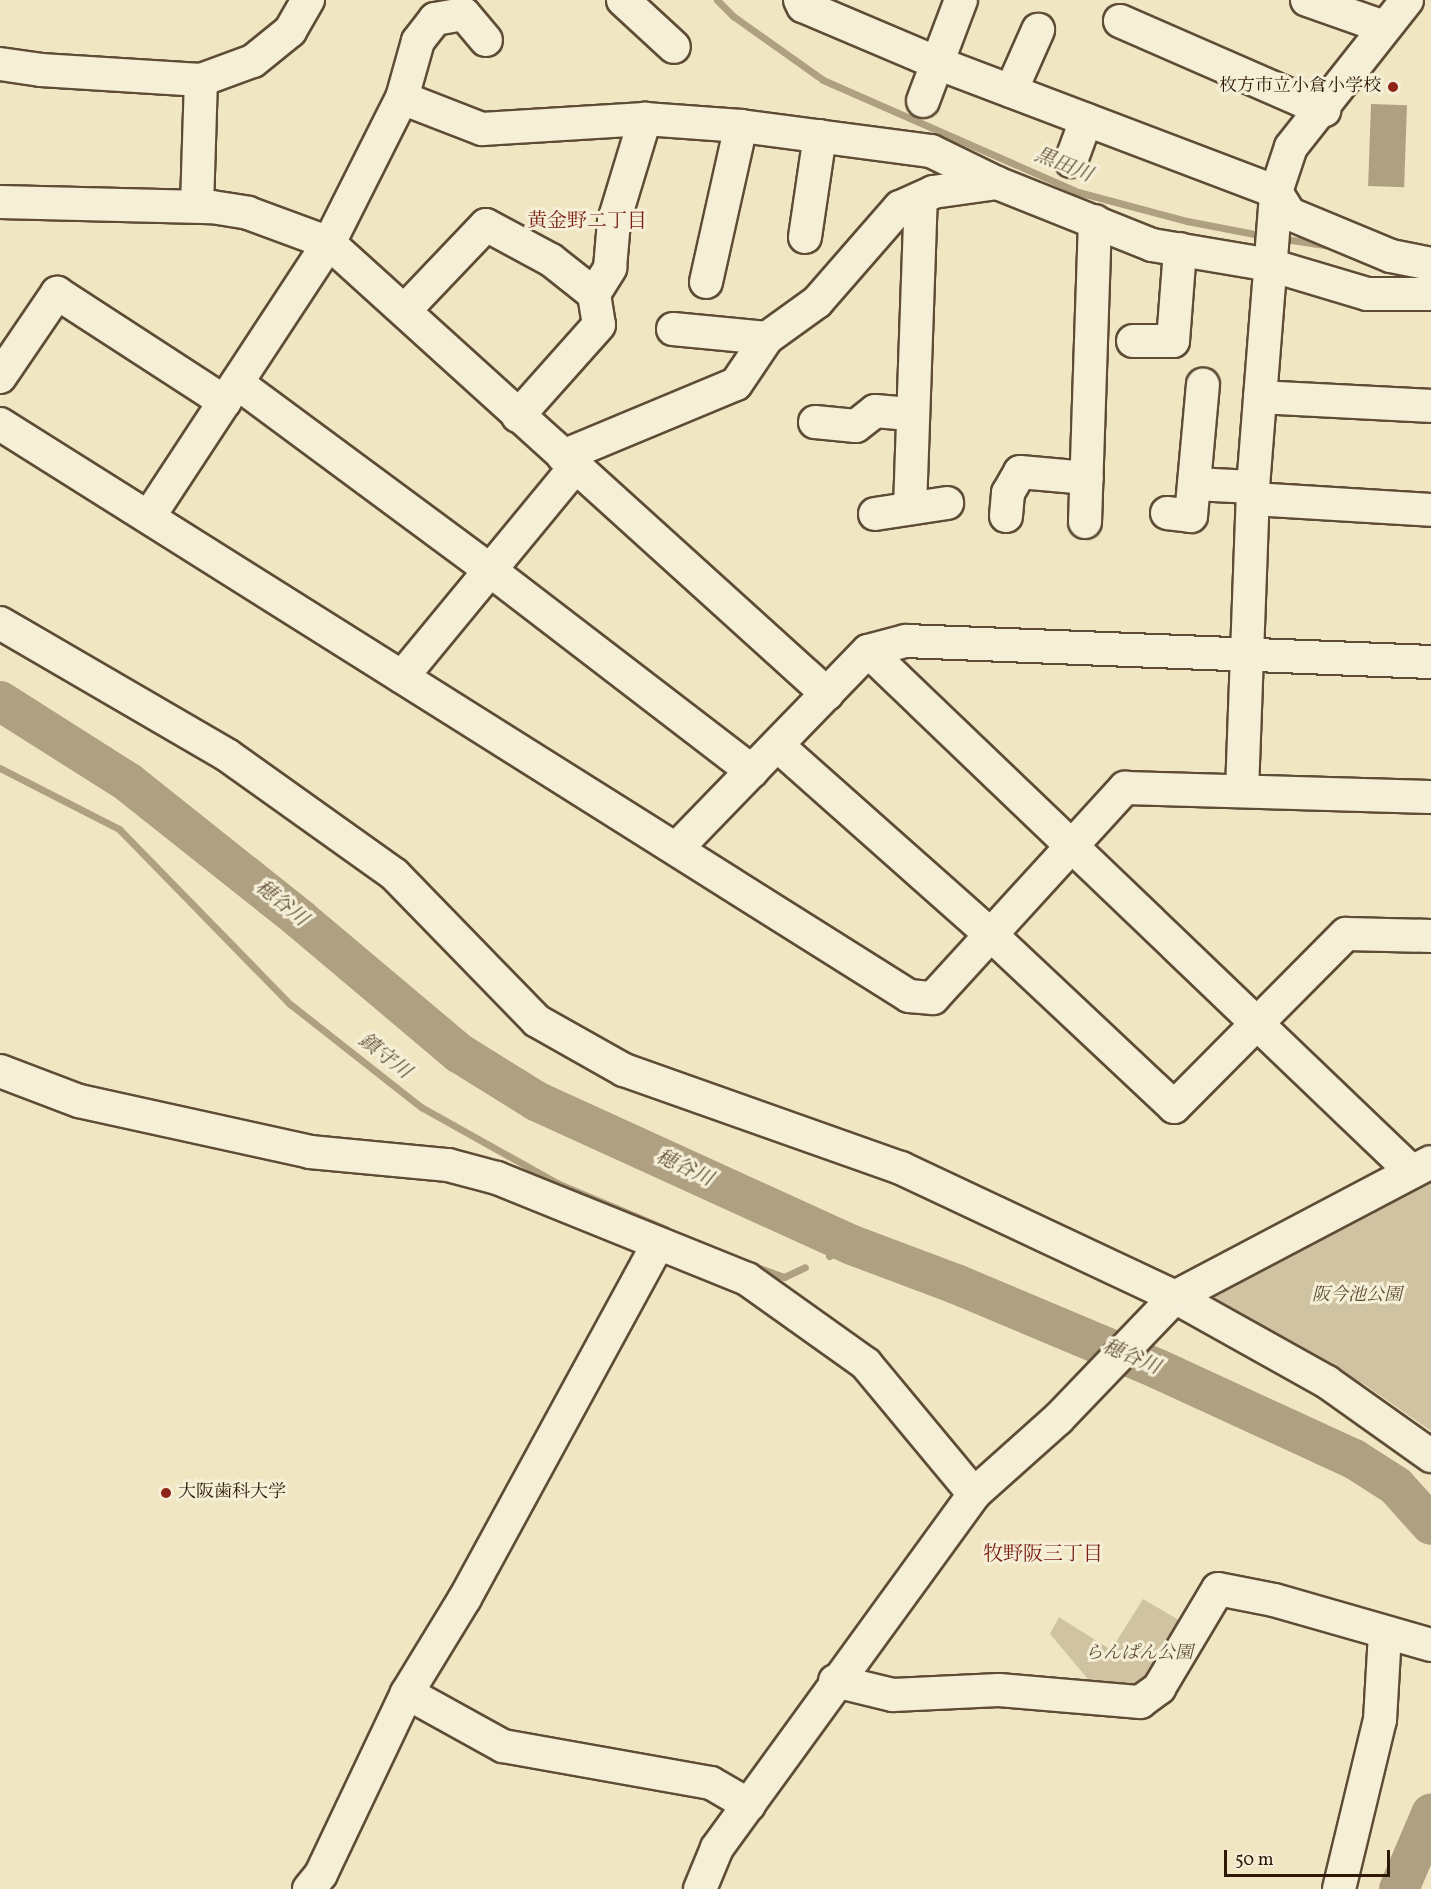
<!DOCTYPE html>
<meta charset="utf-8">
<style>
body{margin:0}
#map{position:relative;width:1431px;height:1889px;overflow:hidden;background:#f1e6c2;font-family:Vollkorn,"Noto Serif JP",serif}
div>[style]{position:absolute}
.green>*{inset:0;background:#d0c3a2}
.water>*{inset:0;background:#afa082;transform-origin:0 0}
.stream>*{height:7px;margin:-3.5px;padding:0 3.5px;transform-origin:3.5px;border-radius:3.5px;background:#afa082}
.river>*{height:40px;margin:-20px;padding:0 20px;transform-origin:20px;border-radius:20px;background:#afa082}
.roads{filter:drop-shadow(2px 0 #5f4c36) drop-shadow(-2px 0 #5f4c36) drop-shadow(0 2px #5f4c36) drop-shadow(0 -2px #5f4c36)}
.minor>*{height:32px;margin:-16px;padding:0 16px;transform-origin:16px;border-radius:16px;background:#f6efd7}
.dots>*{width:16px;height:16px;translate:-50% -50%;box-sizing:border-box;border:3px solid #f6efd7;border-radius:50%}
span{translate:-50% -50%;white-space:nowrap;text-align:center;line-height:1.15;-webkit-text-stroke:6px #f6efd7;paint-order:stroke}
.poi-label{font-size:18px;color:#2e1907}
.right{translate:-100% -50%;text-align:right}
.left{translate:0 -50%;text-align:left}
.park-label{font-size:18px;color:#5f4c36;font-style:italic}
.water-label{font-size:20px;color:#624f38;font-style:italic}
.neighbourhood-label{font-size:20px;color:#7a1f14}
.scale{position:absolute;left:1224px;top:1850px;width:166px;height:27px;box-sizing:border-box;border:3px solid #2e1907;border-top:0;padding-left:8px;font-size:18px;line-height:21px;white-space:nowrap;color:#2e1907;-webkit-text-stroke:4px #f6efd7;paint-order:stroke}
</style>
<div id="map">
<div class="green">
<i style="clip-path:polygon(1431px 1174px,1431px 1431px,1365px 1385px,1200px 1295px)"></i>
<i style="clip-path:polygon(1143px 1599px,1184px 1623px,1139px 1691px,1098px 1691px,1050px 1634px,1059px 1617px,1111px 1650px)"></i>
</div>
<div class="water">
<i style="left:1371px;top:104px;width:36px;height:82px;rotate:2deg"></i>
</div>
<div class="stream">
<i style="left:717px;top:0;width:23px;rotate:45deg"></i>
<i style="left:733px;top:16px;width:110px;rotate:35.4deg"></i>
<i style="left:823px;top:80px;width:279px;rotate:23.7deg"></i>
<i style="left:1078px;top:192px;width:113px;rotate:14.9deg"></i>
<i style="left:1187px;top:221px;width:79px;rotate:10.9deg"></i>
<i style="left:1279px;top:238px;width:52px;rotate:8.9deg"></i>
<i style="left:0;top:768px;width:134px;rotate:27.1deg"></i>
<i style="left:119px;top:829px;width:245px;rotate:45.7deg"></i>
<i style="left:290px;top:1004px;width:167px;rotate:38.2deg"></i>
<i style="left:421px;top:1107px;width:158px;rotate:29.2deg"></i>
<i style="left:559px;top:1184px;width:116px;rotate:22.8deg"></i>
<i style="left:829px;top:1256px;width:25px;rotate:-26deg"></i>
<i style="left:751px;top:1265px;width:35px;rotate:20deg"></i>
<i style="left:784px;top:1277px;width:23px;rotate:-25deg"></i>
</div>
<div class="river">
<i style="left:0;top:701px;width:153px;rotate:32.4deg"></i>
<i style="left:129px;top:783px;width:220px;rotate:38.5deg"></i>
<i style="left:301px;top:920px;width:207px;rotate:40.1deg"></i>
<i style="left:459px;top:1053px;width:91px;rotate:31.9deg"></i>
<i style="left:536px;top:1101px;width:347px;rotate:24.5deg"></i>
<i style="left:852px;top:1245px;width:111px;rotate:20.6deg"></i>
<i style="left:956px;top:1284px;width:219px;rotate:22.8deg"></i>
<i style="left:1158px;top:1369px;width:216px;rotate:24.7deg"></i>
<i style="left:1354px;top:1459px;width:50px;rotate:32.7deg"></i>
<i style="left:1396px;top:1486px;width:52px;rotate:48.1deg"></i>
<i style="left:1399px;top:1889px;width:82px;rotate:-66.9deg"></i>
</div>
<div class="roads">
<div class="minor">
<i style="left:623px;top:0;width:69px;rotate:42.7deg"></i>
<i style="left:800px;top:0;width:7px;rotate:63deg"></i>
<i style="left:803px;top:6px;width:146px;rotate:23deg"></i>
<i style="left:937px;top:63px;width:363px;rotate:20.8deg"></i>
<i style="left:1276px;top:192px;width:26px;rotate:58deg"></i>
<i style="left:1290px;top:214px;width:109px;rotate:22.6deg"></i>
<i style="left:1391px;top:256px;width:41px;rotate:11.3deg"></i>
<i style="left:1307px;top:0;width:82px;rotate:19.3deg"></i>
<i style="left:1120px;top:21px;width:223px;rotate:23.6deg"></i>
<i style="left:0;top:64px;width:41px;rotate:8.3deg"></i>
<i style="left:41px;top:70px;width:160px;rotate:3.6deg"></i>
<i style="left:201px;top:80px;width:55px;rotate:-20.1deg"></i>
<i style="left:253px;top:61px;width:48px;rotate:-39deg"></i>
<i style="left:290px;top:31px;width:36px;rotate:-60deg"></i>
<i style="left:1011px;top:91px;width:67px;rotate:-66.1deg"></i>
<i style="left:402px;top:98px;width:86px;rotate:21.2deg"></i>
<i style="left:482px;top:129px;width:163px;rotate:-3.5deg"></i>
<i style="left:645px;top:119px;width:96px;rotate:4.2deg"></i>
<i style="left:741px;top:126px;width:192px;rotate:7.5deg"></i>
<i style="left:931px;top:151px;width:73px;rotate:25.9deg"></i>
<i style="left:997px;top:183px;width:167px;rotate:21.8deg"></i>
<i style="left:1152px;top:245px;width:120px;rotate:9.6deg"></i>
<i style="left:1270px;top:265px;width:101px;rotate:16.6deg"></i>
<i style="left:1367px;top:294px;width:64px"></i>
<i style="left:923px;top:101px;width:108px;rotate:-69.4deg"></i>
<i style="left:1071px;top:161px;width:44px;rotate:-69.9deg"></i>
<i style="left:0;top:202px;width:212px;rotate:1.4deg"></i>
<i style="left:212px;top:207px;width:36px;rotate:9deg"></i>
<i style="left:248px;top:213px;width:86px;rotate:20.3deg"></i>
<i style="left:329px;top:243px;width:672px;rotate:42.16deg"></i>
<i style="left:197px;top:206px;width:126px;rotate:-88.2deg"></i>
<i style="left:805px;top:237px;width:102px;rotate:-81.6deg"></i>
<i style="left:706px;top:282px;width:160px;rotate:-77.4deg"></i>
<i style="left:594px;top:294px;width:31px;rotate:-58deg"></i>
<i style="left:610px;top:268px;width:47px;rotate:-85.1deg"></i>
<i style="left:614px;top:221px;width:107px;rotate:-73.1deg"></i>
<i style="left:405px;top:310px;width:117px;rotate:-46.4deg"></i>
<i style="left:486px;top:225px;width:74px;rotate:28.3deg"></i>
<i style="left:551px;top:260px;width:55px;rotate:38.3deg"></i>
<i style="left:594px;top:294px;width:31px;rotate:81deg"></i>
<i style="left:599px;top:325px;width:122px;rotate:131.7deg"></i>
<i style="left:673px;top:329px;width:94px;rotate:5.5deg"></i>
<i style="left:1133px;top:341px;width:40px"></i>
<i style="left:1173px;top:341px;width:92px;rotate:-85.6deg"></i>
<i style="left:0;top:377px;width:102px;rotate:-55.8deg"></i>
<i style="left:57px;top:293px;width:200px;rotate:33deg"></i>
<i style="left:237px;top:383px;width:316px;rotate:36.5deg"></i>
<i style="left:491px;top:571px;width:329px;rotate:37.5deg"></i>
<i style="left:1260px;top:397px;width:171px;rotate:3deg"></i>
<i style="left:815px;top:422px;width:41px;rotate:5.6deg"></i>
<i style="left:856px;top:426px;width:24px;rotate:-38deg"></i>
<i style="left:875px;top:411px;width:38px;rotate:5deg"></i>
<i style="left:0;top:424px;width:1074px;rotate:32.18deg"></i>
<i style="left:909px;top:996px;width:24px;rotate:5deg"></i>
<i style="left:933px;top:998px;width:285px;rotate:-47.6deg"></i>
<i style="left:1125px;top:788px;width:306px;rotate:1.7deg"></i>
<i style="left:563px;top:456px;width:187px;rotate:-22.6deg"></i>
<i style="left:736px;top:384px;width:55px;rotate:-56deg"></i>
<i style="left:767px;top:338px;width:62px;rotate:-35.8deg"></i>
<i style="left:817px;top:302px;width:126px;rotate:-48.9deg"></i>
<i style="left:900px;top:207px;width:36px;rotate:-24deg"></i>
<i style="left:933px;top:192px;width:65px;rotate:-8deg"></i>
<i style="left:1194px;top:484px;width:59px;rotate:2.9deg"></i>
<i style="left:1253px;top:499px;width:178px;rotate:3.5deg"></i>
<i style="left:910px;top:508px;width:310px;rotate:-88deg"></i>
<i style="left:1167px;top:513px;width:24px;rotate:7deg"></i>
<i style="left:1191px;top:516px;width:132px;rotate:-84.8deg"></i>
<i style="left:875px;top:514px;width:73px;rotate:-8.7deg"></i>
<i style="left:150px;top:515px;width:326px;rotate:-56.7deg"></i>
<i style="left:329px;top:243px;width:162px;rotate:-63.3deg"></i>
<i style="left:402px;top:98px;width:59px;rotate:-74.3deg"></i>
<i style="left:418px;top:41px;width:28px;rotate:-52deg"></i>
<i style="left:435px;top:19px;width:29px;rotate:-10deg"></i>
<i style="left:464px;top:14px;width:34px;rotate:50deg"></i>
<i style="left:1006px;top:516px;width:23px;rotate:-85deg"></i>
<i style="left:1008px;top:493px;width:24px;rotate:-60deg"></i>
<i style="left:1020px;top:472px;width:67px;rotate:5.1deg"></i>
<i style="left:1085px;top:522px;width:301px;rotate:-88.1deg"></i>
<i style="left:0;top:623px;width:263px;rotate:30.2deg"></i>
<i style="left:227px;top:755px;width:205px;rotate:35.5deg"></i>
<i style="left:394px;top:874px;width:205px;rotate:45.8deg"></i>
<i style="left:537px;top:1021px;width:100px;rotate:29.4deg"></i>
<i style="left:624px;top:1070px;width:294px;rotate:19.5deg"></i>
<i style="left:901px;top:1168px;width:303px;rotate:25.2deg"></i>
<i style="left:1175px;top:1297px;width:174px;rotate:29.2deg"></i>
<i style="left:1327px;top:1382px;width:128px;rotate:35.4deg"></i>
<i style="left:868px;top:651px;width:753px;rotate:43.76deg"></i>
<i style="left:402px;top:677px;width:271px;rotate:-50.5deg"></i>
<i style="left:777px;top:745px;width:283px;rotate:41.6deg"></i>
<i style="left:989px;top:933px;width:254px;rotate:43.2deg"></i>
<i style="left:1174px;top:1107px;width:244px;rotate:-45.2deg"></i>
<i style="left:1346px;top:934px;width:85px;rotate:1.3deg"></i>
<i style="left:1242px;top:791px;width:304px;rotate:-87.9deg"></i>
<i style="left:1253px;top:487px;width:296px;rotate:-85.5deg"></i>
<i style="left:1276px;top:192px;width:47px;rotate:-71.6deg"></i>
<i style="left:1291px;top:147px;width:187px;rotate:-51.7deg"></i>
<i style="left:677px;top:848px;width:274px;rotate:-45.9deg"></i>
<i style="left:868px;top:651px;width:39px;rotate:-15deg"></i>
<i style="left:906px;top:641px;width:525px;rotate:2.29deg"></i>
<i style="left:0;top:1071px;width:85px;rotate:20.8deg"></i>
<i style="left:79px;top:1101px;width:237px;rotate:12.4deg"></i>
<i style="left:310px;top:1152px;width:139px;rotate:5.4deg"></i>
<i style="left:448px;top:1165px;width:51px;rotate:14.9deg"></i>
<i style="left:497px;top:1178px;width:270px;rotate:22deg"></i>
<i style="left:747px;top:1279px;width:146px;rotate:35.5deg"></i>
<i style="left:866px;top:1364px;width:169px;rotate:50.3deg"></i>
<i style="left:835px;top:1681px;width:60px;rotate:13.6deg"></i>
<i style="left:893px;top:1695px;width:106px;rotate:-2.7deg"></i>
<i style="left:999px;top:1690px;width:142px;rotate:4.9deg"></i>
<i style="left:1140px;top:1702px;width:24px;rotate:-36deg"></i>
<i style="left:1159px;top:1688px;width:115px;rotate:-59.2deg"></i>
<i style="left:1218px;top:1589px;width:57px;rotate:11.1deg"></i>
<i style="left:1274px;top:1600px;width:163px;rotate:16deg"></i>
<i style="left:407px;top:1693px;width:110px;rotate:28.9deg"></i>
<i style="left:503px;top:1746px;width:211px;rotate:10.1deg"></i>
<i style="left:711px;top:1783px;width:44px;rotate:30.1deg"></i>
<i style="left:309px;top:1889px;width:19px;rotate:-51deg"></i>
<i style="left:321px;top:1874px;width:200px;rotate:-64.6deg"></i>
<i style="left:407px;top:1693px;width:111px;rotate:-58.6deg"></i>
<i style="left:465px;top:1598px;width:403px;rotate:-61.4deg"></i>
<i style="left:700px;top:1889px;width:44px;rotate:-67.5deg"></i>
<i style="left:717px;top:1848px;width:437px;rotate:-54deg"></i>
<i style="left:974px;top:1494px;width:113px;rotate:-41.8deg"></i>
<i style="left:1058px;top:1419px;width:169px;rotate:-46.2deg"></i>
<i style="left:1175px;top:1297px;width:289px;rotate:-27.8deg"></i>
<i style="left:1339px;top:1889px;width:174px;rotate:-76.4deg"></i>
<i style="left:1380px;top:1720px;width:86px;rotate:-86.7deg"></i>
</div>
</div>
<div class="dots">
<i style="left:1393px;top:87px;background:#8f2418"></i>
<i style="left:166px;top:1493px;background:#8f2418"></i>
</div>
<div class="poi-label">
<span class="right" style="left:1381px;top:87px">枚方市立小倉小学校</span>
<span class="left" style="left:178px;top:1493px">大阪歯科大学</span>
</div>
<div class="park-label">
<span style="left:1357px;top:1296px">阪今池公園</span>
<span style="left:1139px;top:1654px">らんぱん公園</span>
</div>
<div class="water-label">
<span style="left:1063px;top:166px;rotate:22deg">黒田川</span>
<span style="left:281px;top:904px;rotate:39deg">穂谷川</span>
<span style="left:384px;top:1057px;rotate:38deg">鎮守川</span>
<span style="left:684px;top:1169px;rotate:25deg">穂谷川</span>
<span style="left:1131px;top:1358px;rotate:23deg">穂谷川</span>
</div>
<div class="neighbourhood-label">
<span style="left:587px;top:222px">黄金野二丁目</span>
<span style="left:1043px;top:1555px">牧野阪三丁目</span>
</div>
<div class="scale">50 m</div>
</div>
